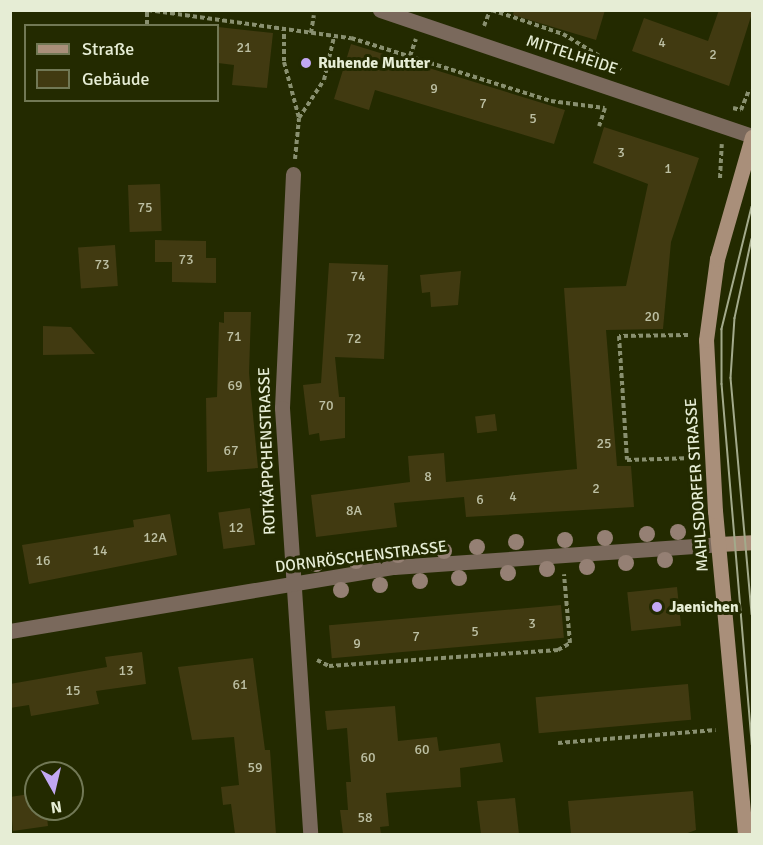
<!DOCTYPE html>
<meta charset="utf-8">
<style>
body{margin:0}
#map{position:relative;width:763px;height:845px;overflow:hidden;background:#232a00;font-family:Signika,sans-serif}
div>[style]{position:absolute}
.building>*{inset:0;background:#413a11;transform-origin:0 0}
.path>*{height:4px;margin-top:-2px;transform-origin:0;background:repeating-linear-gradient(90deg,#899070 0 4.5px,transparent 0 7.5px)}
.minor>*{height:15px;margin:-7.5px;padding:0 7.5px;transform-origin:7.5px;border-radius:7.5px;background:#7a695c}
.secondary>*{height:15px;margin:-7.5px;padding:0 7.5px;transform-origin:7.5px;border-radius:7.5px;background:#a98f7a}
.tram>*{height:1.5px;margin:-0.75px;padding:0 0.75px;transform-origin:0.75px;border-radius:0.75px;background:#a3aa8b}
.trees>*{width:16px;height:16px;margin:-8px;border-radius:50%;background:#958074}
.dots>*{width:16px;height:16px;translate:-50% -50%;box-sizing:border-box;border:3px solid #232a00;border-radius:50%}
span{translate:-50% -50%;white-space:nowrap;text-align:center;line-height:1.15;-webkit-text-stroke:6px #232a00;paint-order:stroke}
.number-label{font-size:14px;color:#bdc0a4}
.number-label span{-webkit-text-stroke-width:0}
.street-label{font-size:16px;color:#e6edd5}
.poi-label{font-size:16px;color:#e6edd5;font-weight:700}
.left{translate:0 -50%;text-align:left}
.frame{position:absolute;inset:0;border:12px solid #e6edd5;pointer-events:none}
.legend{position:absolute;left:24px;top:24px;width:195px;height:78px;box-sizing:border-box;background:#232a00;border:2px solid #717855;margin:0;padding:8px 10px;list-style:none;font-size:18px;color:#e6edd5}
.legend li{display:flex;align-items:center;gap:12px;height:30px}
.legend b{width:30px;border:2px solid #717855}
.north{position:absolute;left:24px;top:761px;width:60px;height:60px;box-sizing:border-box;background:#232a00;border:2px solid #717855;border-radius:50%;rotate:172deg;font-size:16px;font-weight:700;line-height:24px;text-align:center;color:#e6edd5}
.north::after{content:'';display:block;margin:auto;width:21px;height:27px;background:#c2a8f3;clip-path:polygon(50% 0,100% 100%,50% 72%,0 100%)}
</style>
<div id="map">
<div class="building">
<i style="clip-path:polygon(514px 10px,605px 10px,596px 40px,513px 15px)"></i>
<i style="clip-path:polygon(719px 10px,753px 10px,729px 86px,632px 51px,644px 18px,708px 41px)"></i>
<i style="clip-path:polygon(218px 27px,273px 33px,267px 88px,232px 85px,234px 65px,218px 63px)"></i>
<i style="clip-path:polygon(351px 44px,565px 110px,554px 144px,375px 90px,369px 110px,334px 99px)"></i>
<i style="clip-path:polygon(604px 127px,699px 158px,671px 242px,663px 329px,606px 330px,617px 466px,631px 466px,634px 507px,466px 517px,464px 497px,394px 503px,397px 527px,316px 537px,311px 495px,410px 482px,408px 456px,444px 453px,446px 482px,577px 469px,564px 288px,626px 286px,648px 184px,593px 163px)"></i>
<i style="left:160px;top:184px;width:47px;height:32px;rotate:88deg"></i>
<i style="clip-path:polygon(155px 240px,206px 241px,206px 258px,216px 258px,216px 283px,172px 282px,172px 262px,155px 262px)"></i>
<i style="left:115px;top:245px;width:41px;height:37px;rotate:86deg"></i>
<i style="clip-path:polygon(329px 263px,388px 265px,384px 359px,335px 357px,339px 397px,345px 397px,345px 438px,320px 441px,319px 433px,309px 435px,303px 385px,321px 383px)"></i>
<i style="clip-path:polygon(461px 271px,458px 305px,431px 307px,430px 292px,422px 293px,420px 275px)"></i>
<i style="clip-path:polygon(224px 312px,251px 312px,249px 373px,258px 468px,207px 472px,206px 398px,217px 397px,219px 322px,224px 323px)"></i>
<i style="clip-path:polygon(43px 326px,71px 327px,95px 354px,43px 355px)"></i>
<i style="left:495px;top:414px;width:17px;height:20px;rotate:83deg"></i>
<i style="left:250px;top:508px;width:37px;height:32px;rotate:82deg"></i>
<i style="clip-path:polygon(170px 514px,177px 555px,29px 584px,22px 545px,134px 527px,133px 520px)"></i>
<i style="left:677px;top:587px;width:39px;height:50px;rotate:84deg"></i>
<i style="left:561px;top:605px;width:33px;height:233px;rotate:85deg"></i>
<i style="clip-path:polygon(142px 652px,146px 684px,96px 691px,99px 704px,31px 716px,29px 705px,10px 708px,10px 684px,107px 667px,105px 657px)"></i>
<i style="clip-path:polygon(253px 658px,265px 750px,270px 750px,276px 834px,235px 834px,231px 804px,223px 805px,221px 787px,239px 785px,234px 737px,192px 740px,178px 667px)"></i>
<i style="left:688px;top:684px;width:36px;height:153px;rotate:85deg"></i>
<i style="clip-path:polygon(395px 706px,398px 741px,437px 737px,439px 751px,500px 743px,503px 762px,460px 768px,461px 787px,386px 793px,389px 826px,380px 827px,381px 834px,343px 834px,340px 810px,348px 810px,346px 782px,351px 782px,347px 728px,327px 730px,325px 711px)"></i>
<i style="clip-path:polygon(693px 791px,696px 830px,685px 834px,571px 834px,568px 801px)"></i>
<i style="clip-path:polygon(36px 793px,36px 809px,46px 809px,48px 826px,13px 831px,10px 797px)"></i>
<i style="clip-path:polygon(515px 798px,519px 834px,481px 834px,477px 801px)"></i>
</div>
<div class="path">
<i style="left:148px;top:10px;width:205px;rotate:7.9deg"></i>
<i style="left:351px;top:38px;width:210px;rotate:17.5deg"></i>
<i style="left:551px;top:101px;width:54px;rotate:7.4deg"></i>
<i style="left:605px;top:108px;width:19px;rotate:108deg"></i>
<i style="left:492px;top:10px;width:75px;rotate:18.7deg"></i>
<i style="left:563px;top:34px;width:68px;rotate:31.1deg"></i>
<i style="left:147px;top:24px;width:14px;rotate:-90deg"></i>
<i style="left:484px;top:26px;width:17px;rotate:-69deg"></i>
<i style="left:284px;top:27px;width:35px;rotate:90deg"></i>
<i style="left:284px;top:62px;width:58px;rotate:75deg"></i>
<i style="left:299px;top:118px;width:45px;rotate:-56.7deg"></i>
<i style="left:324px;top:80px;width:44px;rotate:-76.9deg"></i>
<i style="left:311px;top:33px;width:18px;rotate:-81deg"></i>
<i style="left:410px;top:56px;width:18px;rotate:-71deg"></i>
<i style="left:733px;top:108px;width:8px;rotate:14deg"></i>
<i style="left:741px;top:110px;width:22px;rotate:-68deg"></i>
<i style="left:295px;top:159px;width:41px;rotate:-84.4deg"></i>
<i style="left:720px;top:178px;width:34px;rotate:-87deg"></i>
<i style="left:688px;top:335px;width:69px;rotate:179.2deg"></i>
<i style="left:619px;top:336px;width:124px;rotate:86.3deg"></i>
<i style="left:627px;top:460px;width:67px;rotate:-1.7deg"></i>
<i style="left:317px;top:660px;width:13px;rotate:27deg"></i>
<i style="left:329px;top:666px;width:230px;rotate:-4deg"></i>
<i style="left:558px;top:650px;width:14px;rotate:-30deg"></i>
<i style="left:570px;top:643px;width:69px;rotate:-95deg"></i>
<i style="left:558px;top:743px;width:158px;rotate:-4.7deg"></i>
</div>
<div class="minor">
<i style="left:380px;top:10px;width:393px;rotate:18.7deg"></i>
<i style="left:293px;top:174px;width:234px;rotate:92.7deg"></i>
<i style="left:282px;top:408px;width:427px;rotate:86.2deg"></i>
<i style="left:10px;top:631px;width:389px;rotate:-9.5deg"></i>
<i style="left:394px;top:567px;width:326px;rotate:-4deg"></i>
</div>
<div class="secondary">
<i style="left:719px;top:544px;width:33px;rotate:-3deg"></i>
<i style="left:745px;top:834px;width:324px;rotate:-95.3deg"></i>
<i style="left:715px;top:511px;width:171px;rotate:-93deg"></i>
<i style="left:706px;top:340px;width:82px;rotate:-82.3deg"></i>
<i style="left:717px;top:259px;width:127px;rotate:-74deg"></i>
</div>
<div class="tram">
<i style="left:752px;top:207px;width:126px;rotate:103.8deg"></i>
<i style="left:722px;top:329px;width:55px;rotate:90deg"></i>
<i style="left:722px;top:384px;width:362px;rotate:85.2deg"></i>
<i style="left:752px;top:239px;width:81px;rotate:102.1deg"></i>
<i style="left:735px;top:318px;width:60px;rotate:93.8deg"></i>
<i style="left:731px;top:378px;width:237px;rotate:84.9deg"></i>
</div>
<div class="trees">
<i style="left:678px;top:532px"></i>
<i style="left:647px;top:534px"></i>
<i style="left:605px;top:538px"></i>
<i style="left:565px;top:540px"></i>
<i style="left:516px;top:542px"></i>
<i style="left:477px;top:547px"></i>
<i style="left:444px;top:551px"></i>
<i style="left:398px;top:555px"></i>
<i style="left:665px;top:560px"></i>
<i style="left:356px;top:561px"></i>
<i style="left:626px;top:563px"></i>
<i style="left:316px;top:564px"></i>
<i style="left:587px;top:567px"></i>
<i style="left:547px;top:569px"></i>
<i style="left:508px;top:573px"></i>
<i style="left:459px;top:578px"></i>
<i style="left:420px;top:581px"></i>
<i style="left:380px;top:585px"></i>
<i style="left:341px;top:590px"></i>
</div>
<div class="dots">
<i style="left:306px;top:63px;background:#c2a8f3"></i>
<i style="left:657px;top:607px;background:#c2a8f3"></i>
</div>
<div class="number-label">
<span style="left:662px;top:43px">4</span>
<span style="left:244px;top:48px">21</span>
<span style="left:713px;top:55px">2</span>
<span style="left:434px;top:89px">9</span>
<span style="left:483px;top:104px">7</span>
<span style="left:533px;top:119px">5</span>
<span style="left:621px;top:153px">3</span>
<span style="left:668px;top:169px">1</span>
<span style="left:145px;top:208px">75</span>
<span style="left:186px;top:260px">73</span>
<span style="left:102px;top:265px">73</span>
<span style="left:358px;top:277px">74</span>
<span style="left:652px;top:317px">20</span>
<span style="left:234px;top:337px">71</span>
<span style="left:354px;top:339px">72</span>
<span style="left:235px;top:386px">69</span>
<span style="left:326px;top:406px">70</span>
<span style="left:604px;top:444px">25</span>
<span style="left:231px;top:451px">67</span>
<span style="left:428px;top:477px">8</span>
<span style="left:596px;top:489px">2</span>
<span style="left:513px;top:497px">4</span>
<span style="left:480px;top:500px">6</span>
<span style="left:354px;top:511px">8A</span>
<span style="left:236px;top:528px">12</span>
<span style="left:155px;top:538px">12A</span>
<span style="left:100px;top:551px">14</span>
<span style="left:43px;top:561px">16</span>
<span style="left:532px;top:624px">3</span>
<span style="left:475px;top:632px">5</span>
<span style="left:416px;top:637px">7</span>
<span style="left:357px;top:644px">9</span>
<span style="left:126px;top:671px">13</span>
<span style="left:240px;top:685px">61</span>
<span style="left:73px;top:691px">15</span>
<span style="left:422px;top:750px">60</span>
<span style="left:368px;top:758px">60</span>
<span style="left:255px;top:768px">59</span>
<span style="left:365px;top:818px">58</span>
</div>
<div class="street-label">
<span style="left:572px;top:55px;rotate:18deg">MITTELHEIDE</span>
<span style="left:267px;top:451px;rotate:-92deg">ROTKÄPPCHENSTRASSE</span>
<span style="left:697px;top:485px;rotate:-94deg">MAHLSDORFER STRASSE</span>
<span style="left:361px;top:557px;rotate:-7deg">DORNRÖSCHENSTRASSE</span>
</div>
<div class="poi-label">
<span class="left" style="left:318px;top:63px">Ruhende Mutter</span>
<span class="left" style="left:669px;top:607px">Jaenichen</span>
</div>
<div class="frame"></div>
<ul class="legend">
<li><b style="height:8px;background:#a98f7a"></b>Straße</li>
<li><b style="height:16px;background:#413a11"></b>Gebäude</li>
</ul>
<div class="north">N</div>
</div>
